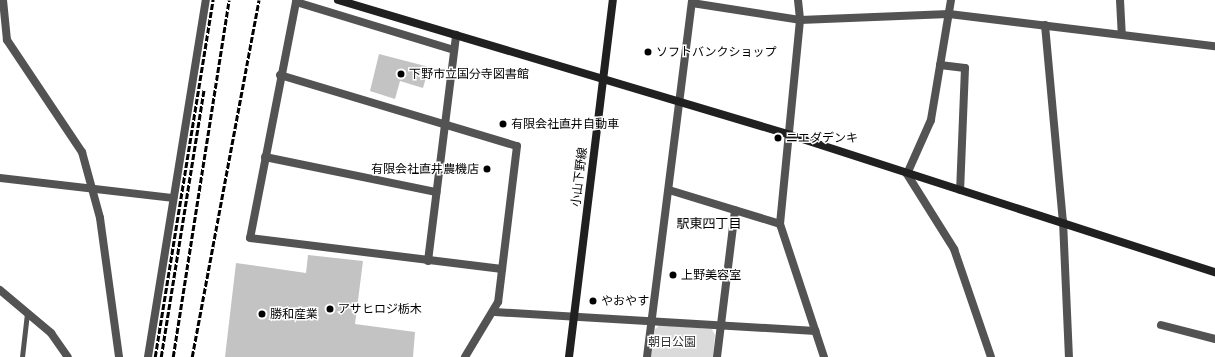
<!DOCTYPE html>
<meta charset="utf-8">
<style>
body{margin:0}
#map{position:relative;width:1215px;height:357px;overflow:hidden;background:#fff;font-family:Poppins,"Noto Sans JP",sans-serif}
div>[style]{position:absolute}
.green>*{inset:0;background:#dadada}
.building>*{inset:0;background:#c3c3c3}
.lane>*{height:5px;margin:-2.5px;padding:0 2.5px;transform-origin:2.5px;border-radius:2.5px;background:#535353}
.street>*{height:8px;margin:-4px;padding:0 4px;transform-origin:4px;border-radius:4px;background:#535353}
.secondary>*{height:8px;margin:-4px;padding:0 4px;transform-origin:4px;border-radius:4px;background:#202020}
.rail>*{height:2.5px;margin-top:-1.25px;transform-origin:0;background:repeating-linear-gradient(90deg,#000 0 6px,transparent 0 8px)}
.dots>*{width:11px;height:11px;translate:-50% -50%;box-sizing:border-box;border:2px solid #fff;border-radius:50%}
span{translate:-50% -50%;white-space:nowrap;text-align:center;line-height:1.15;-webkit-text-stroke:3px #fff;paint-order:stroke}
.poi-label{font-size:12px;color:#000}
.left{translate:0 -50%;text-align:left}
.right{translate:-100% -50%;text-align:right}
.street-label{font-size:12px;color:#000}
.park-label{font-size:12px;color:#313131}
.neighbourhood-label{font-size:13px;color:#000}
</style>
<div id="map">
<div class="green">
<i style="clip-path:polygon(660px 325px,712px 329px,715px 335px,713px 357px,651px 357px,655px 329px)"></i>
</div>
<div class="building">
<i style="clip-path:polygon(379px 54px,429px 67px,423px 88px,400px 81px,395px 99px,370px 91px)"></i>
<i style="clip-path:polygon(308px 255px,363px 261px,355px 324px,415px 332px,413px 357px,225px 357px,236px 263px,306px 273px)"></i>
</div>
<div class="lane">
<i style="left:22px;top:357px;width:44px;rotate:-83.5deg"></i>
</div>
<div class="street">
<i style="left:3px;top:0;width:40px;rotate:84.3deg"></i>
<i style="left:7px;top:40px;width:135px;rotate:56.2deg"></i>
<i style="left:82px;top:152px;width:68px;rotate:74.7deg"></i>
<i style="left:100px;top:218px;width:140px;rotate:82.2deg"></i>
<i style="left:798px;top:0;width:20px;rotate:84deg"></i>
<i style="left:800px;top:20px;width:205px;rotate:95.6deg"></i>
<i style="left:780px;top:224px;width:140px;rotate:71.7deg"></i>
<i style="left:951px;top:0;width:122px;rotate:99.5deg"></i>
<i style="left:931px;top:120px;width:59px;rotate:114deg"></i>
<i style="left:907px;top:174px;width:89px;rotate:57.9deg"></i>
<i style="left:954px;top:249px;width:114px;rotate:71.1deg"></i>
<i style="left:1120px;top:0;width:34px;rotate:87deg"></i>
<i style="left:692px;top:3px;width:109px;rotate:8.9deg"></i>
<i style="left:800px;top:20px;width:149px;rotate:-2.3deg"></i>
<i style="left:949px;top:14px;width:268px;rotate:6.9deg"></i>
<i style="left:1045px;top:25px;width:197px;rotate:84.8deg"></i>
<i style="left:1063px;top:221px;width:136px;rotate:87.5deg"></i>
<i style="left:454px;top:50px;width:165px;rotate:-163.1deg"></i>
<i style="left:296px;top:2px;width:240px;rotate:101deg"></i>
<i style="left:250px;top:238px;width:254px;rotate:7deg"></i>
<i style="left:940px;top:65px;width:25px;rotate:7deg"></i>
<i style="left:965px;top:68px;width:122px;rotate:92.3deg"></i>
<i style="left:280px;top:75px;width:247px;rotate:16.7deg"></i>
<i style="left:517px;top:146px;width:157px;rotate:96.9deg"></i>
<i style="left:498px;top:302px;width:64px;rotate:121deg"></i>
<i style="left:265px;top:157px;width:175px;rotate:11.6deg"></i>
<i style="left:0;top:178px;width:173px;rotate:6.6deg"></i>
<i style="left:669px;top:190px;width:116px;rotate:17deg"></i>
<i style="left:428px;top:261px;width:228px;rotate:-82.9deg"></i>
<i style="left:0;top:290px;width:67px;rotate:40.1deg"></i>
<i style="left:51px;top:333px;width:29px;rotate:55deg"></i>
<i style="left:495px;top:312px;width:321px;rotate:3.4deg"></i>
<i style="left:1161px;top:325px;width:56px;rotate:14.5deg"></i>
<i style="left:148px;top:357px;width:362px;rotate:-80.8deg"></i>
<i style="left:647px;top:357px;width:360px;rotate:-82.8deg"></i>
<i style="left:717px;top:357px;width:148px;rotate:-83deg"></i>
</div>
<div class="secondary">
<i style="left:338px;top:0;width:472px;rotate:16.6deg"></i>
<i style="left:790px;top:135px;width:447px;rotate:17.9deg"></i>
<i style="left:569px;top:357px;width:360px;rotate:-83deg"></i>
</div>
<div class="rail">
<i style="left:155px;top:357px;width:362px;rotate:-80.8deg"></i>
<i style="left:161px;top:357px;width:271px;rotate:-80.9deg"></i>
<i style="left:173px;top:357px;width:361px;rotate:-81.1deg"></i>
<i style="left:192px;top:357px;width:363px;rotate:-79.4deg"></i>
</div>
<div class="dots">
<i style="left:648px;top:52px;background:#000"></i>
<i style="left:401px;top:74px;background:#000"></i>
<i style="left:503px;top:124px;background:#000"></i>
<i style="left:778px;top:138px;background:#000"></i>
<i style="left:487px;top:169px;background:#000"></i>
<i style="left:673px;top:275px;background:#000"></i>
<i style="left:593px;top:301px;background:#000"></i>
<i style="left:330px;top:309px;background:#000"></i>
<i style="left:262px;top:314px;background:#000"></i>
</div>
<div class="poi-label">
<span class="left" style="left:656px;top:52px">ソフトバンクショップ</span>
<span class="left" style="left:409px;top:74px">下野市立国分寺図書館</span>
<span class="left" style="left:511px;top:124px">有限会社直井自動車</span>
<span class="left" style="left:786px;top:138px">ニエダデンキ</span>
<span class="right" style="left:479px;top:169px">有限会社直井農機店</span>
<span class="left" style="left:681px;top:275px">上野美容室</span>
<span class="left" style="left:601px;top:301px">やおやす</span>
<span class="left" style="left:338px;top:309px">アサヒロジ栃木</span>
<span class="left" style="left:270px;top:314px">勝和産業</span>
</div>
<div class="street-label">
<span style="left:579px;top:177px;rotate:-83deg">小山下野線</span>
</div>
<div class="park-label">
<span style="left:672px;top:342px">朝日公園</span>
</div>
<div class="neighbourhood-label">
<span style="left:709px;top:224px">駅東四丁目</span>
</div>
</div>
